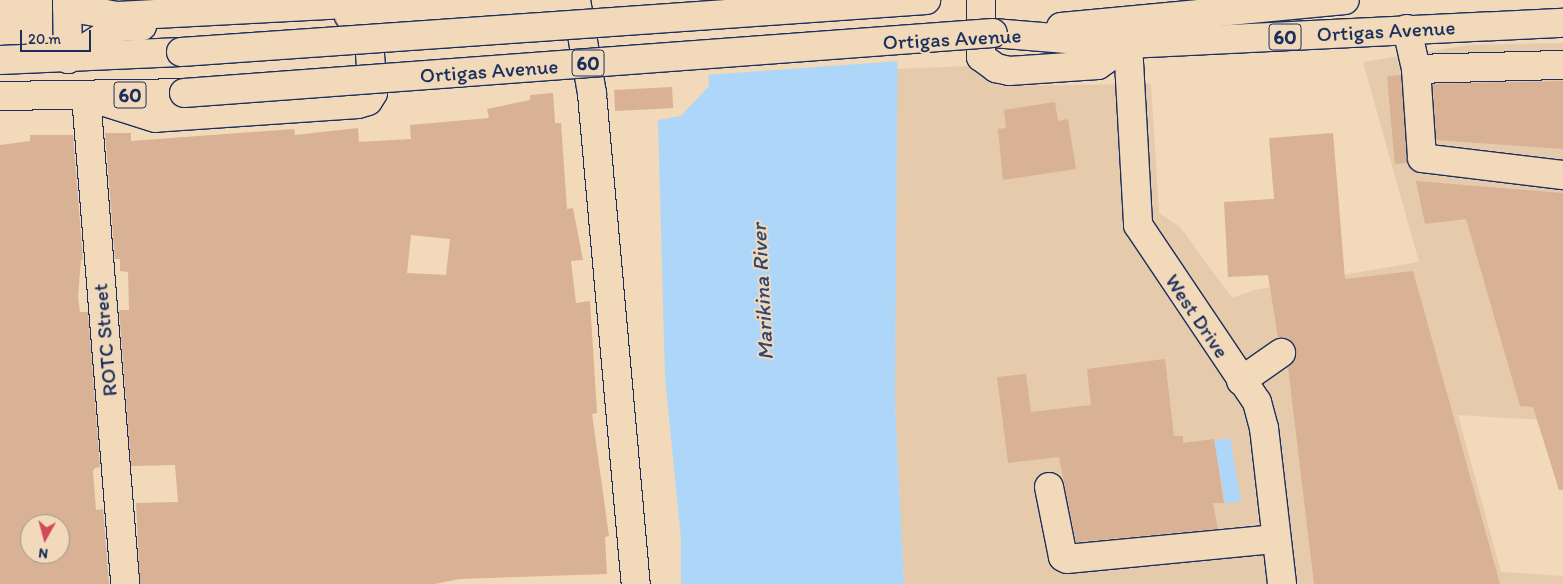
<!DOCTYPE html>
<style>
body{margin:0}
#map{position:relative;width:1563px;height:584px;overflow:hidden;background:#f1d9b9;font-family:Itim,sans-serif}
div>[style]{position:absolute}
.built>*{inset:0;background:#e6caac}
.water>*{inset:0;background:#add6f8;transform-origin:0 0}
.pier>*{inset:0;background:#f1d9b9}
.building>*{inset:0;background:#d9b194;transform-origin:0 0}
.roads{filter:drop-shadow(1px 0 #1b2f5e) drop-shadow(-1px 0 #1b2f5e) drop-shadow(0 1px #1b2f5e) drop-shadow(0 -1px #1b2f5e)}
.minor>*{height:28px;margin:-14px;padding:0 14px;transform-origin:14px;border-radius:14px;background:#f1d9b9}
.major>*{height:28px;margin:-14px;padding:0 14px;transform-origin:14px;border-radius:14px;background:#f1d9b9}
.bridges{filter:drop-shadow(1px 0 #1b2f5e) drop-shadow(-1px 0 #1b2f5e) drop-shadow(0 1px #1b2f5e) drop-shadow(0 -1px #1b2f5e)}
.major-bridge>*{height:28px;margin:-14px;padding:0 14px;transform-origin:14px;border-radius:14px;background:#f1d9b9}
span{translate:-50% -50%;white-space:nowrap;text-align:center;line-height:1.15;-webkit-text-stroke:4px #f1d9b9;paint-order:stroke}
.shield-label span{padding:1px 4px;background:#f1d9b9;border:1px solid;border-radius:4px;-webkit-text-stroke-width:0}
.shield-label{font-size:20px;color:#1b2f5e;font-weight:700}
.street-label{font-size:21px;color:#1b2f5e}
.water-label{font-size:22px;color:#314875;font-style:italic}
.north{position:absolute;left:20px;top:514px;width:50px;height:50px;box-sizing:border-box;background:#f1d9b9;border:1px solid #9b9595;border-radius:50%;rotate:187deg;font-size:14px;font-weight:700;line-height:20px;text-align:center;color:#1b2f5e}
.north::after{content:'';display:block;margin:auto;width:18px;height:22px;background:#d1495b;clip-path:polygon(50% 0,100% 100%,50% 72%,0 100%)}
.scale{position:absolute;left:20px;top:30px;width:71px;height:22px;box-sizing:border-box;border:2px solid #1b2f5e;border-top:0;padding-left:6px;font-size:15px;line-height:18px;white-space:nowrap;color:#1b2f5e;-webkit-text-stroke:4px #f1d9b9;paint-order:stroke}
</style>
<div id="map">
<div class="built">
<i style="clip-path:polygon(1563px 43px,1563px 421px,1458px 415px,1501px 572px,1563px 576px,1563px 584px,904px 584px,895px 403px,897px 69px,969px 66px,999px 86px,1151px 84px,1159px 213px,1180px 227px,1232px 298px,1254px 290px,1419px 262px,1363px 62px,1469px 45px)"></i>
</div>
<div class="water">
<i style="clip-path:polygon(705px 0,898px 0,895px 403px,904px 584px,681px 584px,681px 540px,665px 376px,658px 120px,681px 116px,709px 86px)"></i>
<i style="left:1230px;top:438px;width:64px;height:16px;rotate:80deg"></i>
</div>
<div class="pier">
<i style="clip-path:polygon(901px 0,900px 61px,706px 75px,703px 3px)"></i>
</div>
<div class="building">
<i style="left:1401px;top:75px;width:88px;height:14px;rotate:85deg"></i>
<i style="clip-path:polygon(1563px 81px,1563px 149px,1436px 140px,1433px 84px)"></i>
<i style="left:672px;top:87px;width:21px;height:58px;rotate:87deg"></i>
<i style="clip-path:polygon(evenodd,553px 93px,555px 123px,561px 123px,567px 209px,573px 208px,583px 260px,571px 261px,576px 303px,590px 301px,597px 413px,592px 414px,609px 536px,605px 537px,607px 574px,459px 579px,435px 584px,140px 584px,136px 503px,178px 502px,175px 465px,131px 466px,119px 310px,129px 310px,128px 272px,120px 271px,120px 259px,115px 259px,105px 133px,131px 133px,131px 141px,294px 129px,295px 135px,358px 128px,359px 142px,411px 139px,410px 125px,489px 118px,487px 109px,530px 100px,530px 95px,553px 93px,411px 235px,450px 239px,446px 275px,407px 273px,411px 235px)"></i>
<i style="clip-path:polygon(1055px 102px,1058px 121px,1068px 119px,1076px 169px,1003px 180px,998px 129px,1006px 128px,1004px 110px)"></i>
<i style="clip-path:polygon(1333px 133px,1345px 279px,1413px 271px,1500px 584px,1314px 584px,1288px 367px,1295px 360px,1296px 351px,1288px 339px,1278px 338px,1268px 275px,1228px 277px,1224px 202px,1274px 199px,1269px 138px)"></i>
<i style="clip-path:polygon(evenodd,30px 135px,73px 135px,83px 260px,81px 260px,78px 296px,80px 312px,88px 312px,100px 467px,95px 468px,93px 471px,96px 510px,103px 509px,109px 584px,0 584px,0 145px,30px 141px,30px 135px,30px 524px,60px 524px,60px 554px,30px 554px,30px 524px)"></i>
<i style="clip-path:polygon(1416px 181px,1563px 193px,1563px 490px,1559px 490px,1533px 407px,1520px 406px,1466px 219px,1425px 224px)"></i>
<i style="clip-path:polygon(1165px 359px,1174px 436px,1183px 436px,1183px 443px,1214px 439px,1224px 503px,1213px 503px,1218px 529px,1076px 542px,1059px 457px,1008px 463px,997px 377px,1026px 374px,1031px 412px,1091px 405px,1087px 369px)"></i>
</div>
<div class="roads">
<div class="minor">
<i style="left:576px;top:0;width:95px;rotate:80.3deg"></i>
<i style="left:592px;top:94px;width:492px;rotate:84.9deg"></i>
<i style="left:981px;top:0;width:57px;rotate:90deg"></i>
<i style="left:981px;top:57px;width:19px;rotate:36deg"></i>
<i style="left:996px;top:68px;width:13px;rotate:13deg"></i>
<i style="left:1009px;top:71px;width:89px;rotate:-3.9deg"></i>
<i style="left:1098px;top:65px;width:37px;rotate:-35deg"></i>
<i style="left:67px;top:7px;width:51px;rotate:10.2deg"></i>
<i style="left:117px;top:16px;width:244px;rotate:-3deg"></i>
<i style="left:361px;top:3px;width:13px;rotate:63deg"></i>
<i style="left:367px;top:15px;width:78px;rotate:85.6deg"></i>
<i style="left:373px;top:93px;width:9px;rotate:122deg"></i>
<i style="left:368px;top:101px;width:10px;rotate:163deg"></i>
<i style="left:358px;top:104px;width:203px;rotate:176.1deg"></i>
<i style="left:155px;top:118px;width:72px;rotate:-162.3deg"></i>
<i style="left:86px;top:96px;width:490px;rotate:85.4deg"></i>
<i style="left:349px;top:16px;width:214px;rotate:-4.3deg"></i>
<i style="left:1407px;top:29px;width:41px;rotate:77.3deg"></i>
<i style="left:1416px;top:69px;width:89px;rotate:86.1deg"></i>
<i style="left:1422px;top:158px;width:142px;rotate:6.9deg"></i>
<i style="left:1128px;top:44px;width:181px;rotate:86.8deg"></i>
<i style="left:1138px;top:225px;width:213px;rotate:56.1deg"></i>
<i style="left:1257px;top:402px;width:27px;rotate:75deg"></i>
<i style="left:1264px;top:428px;width:157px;rotate:83.4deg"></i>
<i style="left:68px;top:59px;width:59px;rotate:-32.6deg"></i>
<i style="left:118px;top:27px;width:24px;rotate:-2deg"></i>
<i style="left:1416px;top:69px;width:147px;rotate:-1.6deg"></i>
<i style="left:1241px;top:381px;width:49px;rotate:-35deg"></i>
<i style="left:1049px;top:487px;width:71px;rotate:78.7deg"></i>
<i style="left:1063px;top:557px;width:4px;rotate:27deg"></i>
<i style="left:1067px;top:559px;width:210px;rotate:-5.5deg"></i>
</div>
<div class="major">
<i style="left:67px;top:0;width:59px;rotate:89deg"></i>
<i style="left:1061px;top:27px;width:285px;rotate:-5.4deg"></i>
<i style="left:993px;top:33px;width:135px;rotate:4.7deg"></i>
<i style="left:1128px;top:44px;width:436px;rotate:-2.8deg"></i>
<i style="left:0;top:60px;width:181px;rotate:-2.5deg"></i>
<i style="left:0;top:96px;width:184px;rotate:-0.9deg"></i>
</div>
</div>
<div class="bridges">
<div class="major-bridge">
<i style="left:181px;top:52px;width:747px;rotate:-3.99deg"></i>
<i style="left:184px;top:93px;width:811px;rotate:-4.24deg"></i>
</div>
</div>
<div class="shield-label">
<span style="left:1285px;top:37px">60</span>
<span style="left:588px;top:63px">60</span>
<span style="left:130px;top:95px">60</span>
</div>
<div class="street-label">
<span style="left:1386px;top:31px;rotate:-3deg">Ortigas Avenue</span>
<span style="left:952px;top:39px;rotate:-3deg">Ortigas Avenue</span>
<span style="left:489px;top:71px;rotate:-4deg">Ortigas Avenue</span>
<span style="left:1197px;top:316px;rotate:56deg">West Drive</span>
<span style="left:105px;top:340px;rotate:-95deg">ROTC Street</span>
</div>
<div class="water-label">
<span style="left:762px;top:292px;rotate:-93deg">Marikina River</span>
</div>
<div class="north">N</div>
<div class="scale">20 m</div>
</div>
